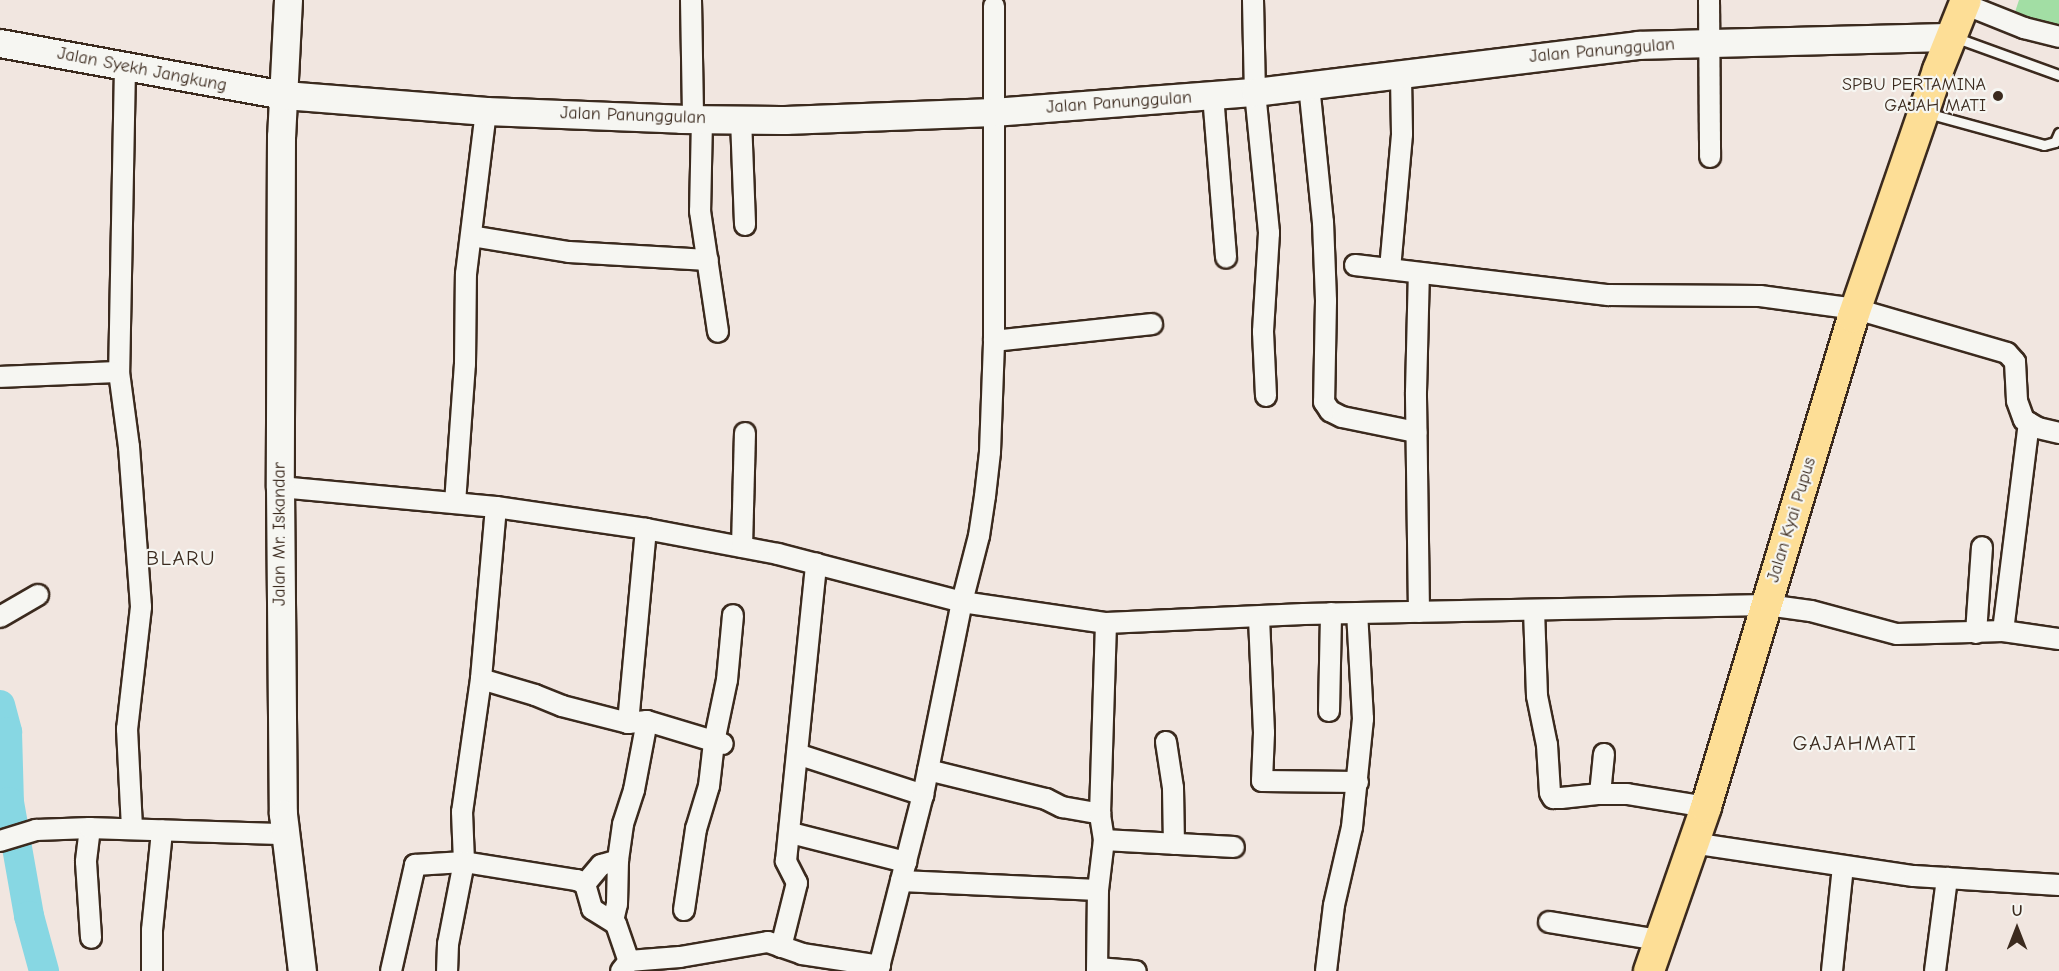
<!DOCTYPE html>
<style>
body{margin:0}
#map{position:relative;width:2059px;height:971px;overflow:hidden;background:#f1e6e0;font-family:"Comic Neue",sans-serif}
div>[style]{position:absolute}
.green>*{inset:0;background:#a2dea4}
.river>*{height:30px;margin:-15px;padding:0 15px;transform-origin:15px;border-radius:15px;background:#87d7e3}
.roads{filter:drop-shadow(2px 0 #3b2a1e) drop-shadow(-2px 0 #3b2a1e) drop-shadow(0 2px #3b2a1e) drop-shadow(0 -2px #3b2a1e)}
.lane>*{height:9px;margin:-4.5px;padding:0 4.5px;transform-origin:4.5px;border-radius:4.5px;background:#f6f6f2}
.street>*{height:20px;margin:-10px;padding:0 10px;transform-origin:10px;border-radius:10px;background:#f6f6f2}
.secondary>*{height:27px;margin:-13.5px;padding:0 13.5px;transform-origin:13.5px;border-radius:13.5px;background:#f6f6f2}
.primary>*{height:30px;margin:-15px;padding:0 15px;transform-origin:15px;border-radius:15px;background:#fdde96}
.dots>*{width:16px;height:16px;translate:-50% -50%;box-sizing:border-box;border:3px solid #f6f6f2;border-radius:50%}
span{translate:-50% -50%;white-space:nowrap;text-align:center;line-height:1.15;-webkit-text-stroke:4.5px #f6f6f2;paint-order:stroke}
.street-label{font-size:18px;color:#3b2a1e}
.poi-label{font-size:18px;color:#3b2a1e}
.right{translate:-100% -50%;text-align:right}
.quarter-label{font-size:21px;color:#3b2a1e;letter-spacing:1.5px}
.north{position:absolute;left:1987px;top:899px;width:60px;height:60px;-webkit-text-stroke:4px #f6f6f2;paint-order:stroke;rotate:0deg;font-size:16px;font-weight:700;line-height:24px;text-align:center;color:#3b2a1e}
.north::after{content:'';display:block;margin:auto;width:21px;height:27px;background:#3b2a1e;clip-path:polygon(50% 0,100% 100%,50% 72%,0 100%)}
</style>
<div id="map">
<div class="green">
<i style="clip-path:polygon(2019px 0,2059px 0,2059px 27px,2015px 12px)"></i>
</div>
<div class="river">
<i style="left:0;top:705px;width:28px;rotate:75deg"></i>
<i style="left:7px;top:732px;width:70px;rotate:88.4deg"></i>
<i style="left:9px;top:802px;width:116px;rotate:80deg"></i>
<i style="left:29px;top:916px;width:57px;rotate:74.7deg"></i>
</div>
<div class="roads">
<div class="lane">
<i style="left:1954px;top:37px;width:112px;rotate:19.9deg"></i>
<i style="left:1927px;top:113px;width:121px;rotate:15.3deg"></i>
<i style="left:2044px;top:145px;width:11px;rotate:-15deg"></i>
<i style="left:2055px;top:142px;width:10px;rotate:-66deg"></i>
</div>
<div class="street">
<i style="left:691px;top:0;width:119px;rotate:89deg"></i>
<i style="left:1253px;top:0;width:92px;rotate:88.8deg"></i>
<i style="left:1255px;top:92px;width:142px;rotate:84.3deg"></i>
<i style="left:1269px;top:233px;width:99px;rotate:93.5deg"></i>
<i style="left:1263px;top:332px;width:64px;rotate:87.3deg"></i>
<i style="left:1709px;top:0;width:157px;rotate:89.6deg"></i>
<i style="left:1964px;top:4px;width:65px;rotate:21.8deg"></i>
<i style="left:2024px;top:28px;width:36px;rotate:14deg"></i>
<i style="left:125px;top:67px;width:305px;rotate:91.1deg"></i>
<i style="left:119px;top:372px;width:76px;rotate:82.4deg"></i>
<i style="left:129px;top:447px;width:160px;rotate:85.7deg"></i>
<i style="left:141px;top:607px;width:123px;rotate:96.5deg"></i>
<i style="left:127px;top:729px;width:100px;rotate:87.1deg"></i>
<i style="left:1309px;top:85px;width:138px;rotate:84.2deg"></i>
<i style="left:1323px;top:222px;width:79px;rotate:87.8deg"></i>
<i style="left:1326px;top:301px;width:101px;rotate:91.1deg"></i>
<i style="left:1324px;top:402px;width:11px;rotate:56deg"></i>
<i style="left:1330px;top:411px;width:13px;rotate:27deg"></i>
<i style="left:1342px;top:417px;width:76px;rotate:11.5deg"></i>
<i style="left:1213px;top:95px;width:163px;rotate:85.4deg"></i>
<i style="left:702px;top:119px;width:92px;rotate:91.2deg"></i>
<i style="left:700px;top:211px;width:122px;rotate:81.5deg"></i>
<i style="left:741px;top:119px;width:106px;rotate:87.8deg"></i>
<i style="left:471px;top:236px;width:99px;rotate:9.3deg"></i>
<i style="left:569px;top:252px;width:139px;rotate:3.3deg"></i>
<i style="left:1355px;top:265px;width:255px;rotate:6.8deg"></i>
<i style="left:1608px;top:295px;width:152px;rotate:0.4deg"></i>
<i style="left:1760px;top:296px;width:97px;rotate:7.7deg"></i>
<i style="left:1856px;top:309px;width:157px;rotate:16.2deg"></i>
<i style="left:2007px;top:353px;width:12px;rotate:48deg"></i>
<i style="left:2015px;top:362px;width:39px;rotate:87deg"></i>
<i style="left:2017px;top:401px;width:20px;rotate:70deg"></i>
<i style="left:2024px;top:420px;width:16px;rotate:30deg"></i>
<i style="left:2038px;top:428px;width:22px;rotate:13deg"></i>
<i style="left:1390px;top:269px;width:136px;rotate:-84.9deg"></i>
<i style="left:1402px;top:134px;width:60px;rotate:-91deg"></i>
<i style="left:994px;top:341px;width:159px;rotate:-6.1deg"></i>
<i style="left:0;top:377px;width:119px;rotate:-2.4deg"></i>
<i style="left:280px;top:487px;width:217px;rotate:5.3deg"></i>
<i style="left:496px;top:507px;width:152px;rotate:8.3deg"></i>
<i style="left:646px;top:529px;width:134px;rotate:10.7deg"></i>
<i style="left:778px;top:554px;width:190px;rotate:14.6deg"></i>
<i style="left:962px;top:602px;width:146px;rotate:8.3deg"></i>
<i style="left:1106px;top:623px;width:198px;rotate:-2.6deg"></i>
<i style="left:1304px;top:614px;width:463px;rotate:-1.1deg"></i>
<i style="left:1767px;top:605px;width:44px;rotate:7.8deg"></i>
<i style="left:1811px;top:611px;width:89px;rotate:15deg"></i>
<i style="left:1897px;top:634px;width:106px;rotate:-1.6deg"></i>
<i style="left:2003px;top:631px;width:57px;rotate:8.1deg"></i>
<i style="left:455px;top:503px;width:139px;rotate:-85.9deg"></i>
<i style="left:465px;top:364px;width:90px;rotate:-89.4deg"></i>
<i style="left:466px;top:274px;width:164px;rotate:-83deg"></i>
<i style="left:496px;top:507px;width:173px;rotate:95deg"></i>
<i style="left:481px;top:679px;width:134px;rotate:98.1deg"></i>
<i style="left:462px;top:812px;width:50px;rotate:87.7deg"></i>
<i style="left:464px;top:862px;width:114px;rotate:9.1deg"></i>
<i style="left:577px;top:880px;width:9px;rotate:27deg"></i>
<i style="left:585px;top:884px;width:26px;rotate:74deg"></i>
<i style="left:592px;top:909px;width:28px;rotate:32deg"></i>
<i style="left:616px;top:924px;width:39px;rotate:71deg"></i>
<i style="left:742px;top:547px;width:114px;rotate:-88.5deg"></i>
<i style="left:1534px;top:610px;width:86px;rotate:88deg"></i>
<i style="left:1537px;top:696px;width:50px;rotate:78.5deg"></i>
<i style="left:1547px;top:745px;width:48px;rotate:86.4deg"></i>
<i style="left:1550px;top:793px;width:6px;rotate:59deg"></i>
<i style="left:1553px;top:798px;width:8px"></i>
<i style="left:1561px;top:798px;width:39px;rotate:-6deg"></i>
<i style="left:1419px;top:612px;width:220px;rotate:-90.8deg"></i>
<i style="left:1416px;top:392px;width:119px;rotate:-88.6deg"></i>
<i style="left:0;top:617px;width:44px;rotate:-30.1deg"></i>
<i style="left:1259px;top:618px;width:115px;rotate:87.5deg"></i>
<i style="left:1264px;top:733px;width:48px;rotate:92.4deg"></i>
<i style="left:1262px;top:781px;width:96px;rotate:0.6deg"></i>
<i style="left:2003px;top:631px;width:210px;rotate:-82.9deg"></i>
<i style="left:1976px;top:633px;width:86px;rotate:-86deg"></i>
<i style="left:481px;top:679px;width:56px;rotate:16.5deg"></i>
<i style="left:535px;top:695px;width:29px;rotate:22deg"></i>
<i style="left:562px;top:706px;width:68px;rotate:14.4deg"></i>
<i style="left:628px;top:723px;width:19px;rotate:-6deg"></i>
<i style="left:647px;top:721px;width:79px;rotate:16.8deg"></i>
<i style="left:1329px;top:711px;width:98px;rotate:-88.8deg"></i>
<i style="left:628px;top:723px;width:195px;rotate:-84.7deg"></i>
<i style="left:1166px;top:742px;width:47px;rotate:81.3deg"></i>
<i style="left:1173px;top:788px;width:56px;rotate:89deg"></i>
<i style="left:797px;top:754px;width:133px;rotate:18deg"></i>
<i style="left:1604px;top:754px;width:40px;rotate:95.7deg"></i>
<i style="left:1600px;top:794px;width:27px"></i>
<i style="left:1627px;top:794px;width:80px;rotate:9.3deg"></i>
<i style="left:928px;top:770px;width:122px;rotate:13.8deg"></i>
<i style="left:1046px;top:799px;width:18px;rotate:27deg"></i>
<i style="left:1062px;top:807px;width:39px;rotate:10deg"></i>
<i style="left:90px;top:828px;width:34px;rotate:97deg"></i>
<i style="left:86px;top:862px;width:76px;rotate:86.2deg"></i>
<i style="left:791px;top:833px;width:119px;rotate:14.2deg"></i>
<i style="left:1104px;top:840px;width:130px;rotate:3.1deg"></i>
<i style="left:0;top:841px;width:38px;rotate:-17deg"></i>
<i style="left:36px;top:830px;width:54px;rotate:-2.1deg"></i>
<i style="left:90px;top:828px;width:195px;rotate:1.8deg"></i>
<i style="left:1692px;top:843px;width:224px;rotate:8.5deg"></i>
<i style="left:1914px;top:876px;width:145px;rotate:3.6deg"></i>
<i style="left:901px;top:881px;width:197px;rotate:2.6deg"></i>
<i style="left:585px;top:884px;width:25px;rotate:-50deg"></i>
<i style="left:601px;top:865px;width:18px;rotate:-16deg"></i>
<i style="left:684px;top:910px;width:82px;rotate:-81.6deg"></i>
<i style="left:696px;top:829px;width:45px;rotate:-73.2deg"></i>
<i style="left:709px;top:786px;width:44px;rotate:-83.5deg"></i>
<i style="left:714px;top:742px;width:63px;rotate:-78.2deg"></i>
<i style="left:727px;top:680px;width:65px;rotate:-84.7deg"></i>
<i style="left:613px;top:921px;width:17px;rotate:-77deg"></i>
<i style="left:617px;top:904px;width:44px;rotate:-88.7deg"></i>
<i style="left:618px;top:860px;width:36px;rotate:-82deg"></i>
<i style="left:623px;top:824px;width:36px;rotate:-72deg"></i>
<i style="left:634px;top:790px;width:70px;rotate:-79.3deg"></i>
<i style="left:1549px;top:922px;width:111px;rotate:9.3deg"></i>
<i style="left:781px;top:947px;width:66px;rotate:-76deg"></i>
<i style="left:797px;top:883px;width:25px;rotate:-117deg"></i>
<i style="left:786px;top:861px;width:299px;rotate:-84.2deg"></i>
<i style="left:1098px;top:968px;width:38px;rotate:5deg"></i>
<i style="left:152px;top:971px;width:41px;rotate:-90deg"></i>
<i style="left:152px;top:930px;width:100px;rotate:-84.2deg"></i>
<i style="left:391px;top:971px;width:109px;rotate:-77.2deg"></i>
<i style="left:415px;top:865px;width:49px;rotate:-3.5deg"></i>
<i style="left:464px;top:862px;width:84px;rotate:101deg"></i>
<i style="left:448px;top:944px;width:27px;rotate:92deg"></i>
<i style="left:621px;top:971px;width:13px;rotate:-51deg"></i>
<i style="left:629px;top:961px;width:51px;rotate:-4.5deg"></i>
<i style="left:680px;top:957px;width:89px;rotate:-9.7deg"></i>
<i style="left:768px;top:942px;width:36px;rotate:19deg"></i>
<i style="left:802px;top:954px;width:79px;rotate:8.7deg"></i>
<i style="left:878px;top:971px;width:182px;rotate:-75.7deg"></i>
<i style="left:923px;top:795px;width:197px;rotate:-78.6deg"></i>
<i style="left:962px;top:602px;width:68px;rotate:-75.6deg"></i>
<i style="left:979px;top:536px;width:40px;rotate:-81.5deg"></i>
<i style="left:985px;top:496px;width:44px;rotate:-83.5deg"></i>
<i style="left:990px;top:452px;width:111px;rotate:-87.9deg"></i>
<i style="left:994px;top:341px;width:335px;rotate:-90deg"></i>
<i style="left:1097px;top:971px;width:81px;rotate:-89.3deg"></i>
<i style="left:1098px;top:890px;width:50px;rotate:-83.2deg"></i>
<i style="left:1104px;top:840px;width:26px;rotate:-99deg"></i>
<i style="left:1100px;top:814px;width:191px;rotate:-88.2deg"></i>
<i style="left:1326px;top:971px;width:66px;rotate:-83.1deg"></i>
<i style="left:1334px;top:905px;width:80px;rotate:-77deg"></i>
<i style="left:1352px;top:827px;width:109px;rotate:-84.2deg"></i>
<i style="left:1363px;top:719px;width:106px;rotate:-93.2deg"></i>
<i style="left:1832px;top:971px;width:105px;rotate:-84deg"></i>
<i style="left:1935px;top:971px;width:94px;rotate:-82.6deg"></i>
</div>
<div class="secondary">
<i style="left:288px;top:0;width:136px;rotate:92.9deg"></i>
<i style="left:281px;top:136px;width:351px;rotate:90.2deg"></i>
<i style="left:280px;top:487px;width:327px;rotate:89.5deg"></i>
<i style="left:283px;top:814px;width:158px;rotate:83.1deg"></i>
<i style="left:0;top:43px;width:289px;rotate:10.4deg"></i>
<i style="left:284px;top:95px;width:203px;rotate:4.5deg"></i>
<i style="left:486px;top:111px;width:195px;rotate:2.3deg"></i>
<i style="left:681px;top:119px;width:104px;rotate:0.6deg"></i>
<i style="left:785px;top:120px;width:208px;rotate:-2.2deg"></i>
<i style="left:993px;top:112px;width:263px;rotate:-4.4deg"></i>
<i style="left:1255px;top:92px;width:386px;rotate:-7deg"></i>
<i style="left:1638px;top:45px;width:314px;rotate:-1.5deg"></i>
</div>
<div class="primary">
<i style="left:1649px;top:971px;width:174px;rotate:-70.8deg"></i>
<i style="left:1706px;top:807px;width:512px;rotate:-73.3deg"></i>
<i style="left:1853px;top:317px;width:261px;rotate:-71deg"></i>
<i style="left:1938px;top:70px;width:75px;rotate:-68.2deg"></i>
</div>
</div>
<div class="dots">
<i style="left:1998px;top:96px;background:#3b2a1e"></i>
</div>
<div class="street-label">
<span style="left:1602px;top:51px;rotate:-5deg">Jalan Panunggulan</span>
<span style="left:142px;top:70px;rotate:11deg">Jalan Syekh Jangkung</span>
<span style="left:1119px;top:103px;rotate:-4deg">Jalan Panunggulan</span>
<span style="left:633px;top:116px;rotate:2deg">Jalan Panunggulan</span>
<span style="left:1792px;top:520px;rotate:-73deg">Jalan Kyai Pupus</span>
<span style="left:280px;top:534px;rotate:-90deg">Jalan Mr. Iskandar</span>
</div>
<div class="poi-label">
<span class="right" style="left:1986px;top:96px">SPBU PERTAMINA<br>GAJAH MATI</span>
</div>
<div class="quarter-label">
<span style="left:181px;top:558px">BLARU</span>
<span style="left:1855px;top:743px">GAJAHMATI</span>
</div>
<div class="north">U</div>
</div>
